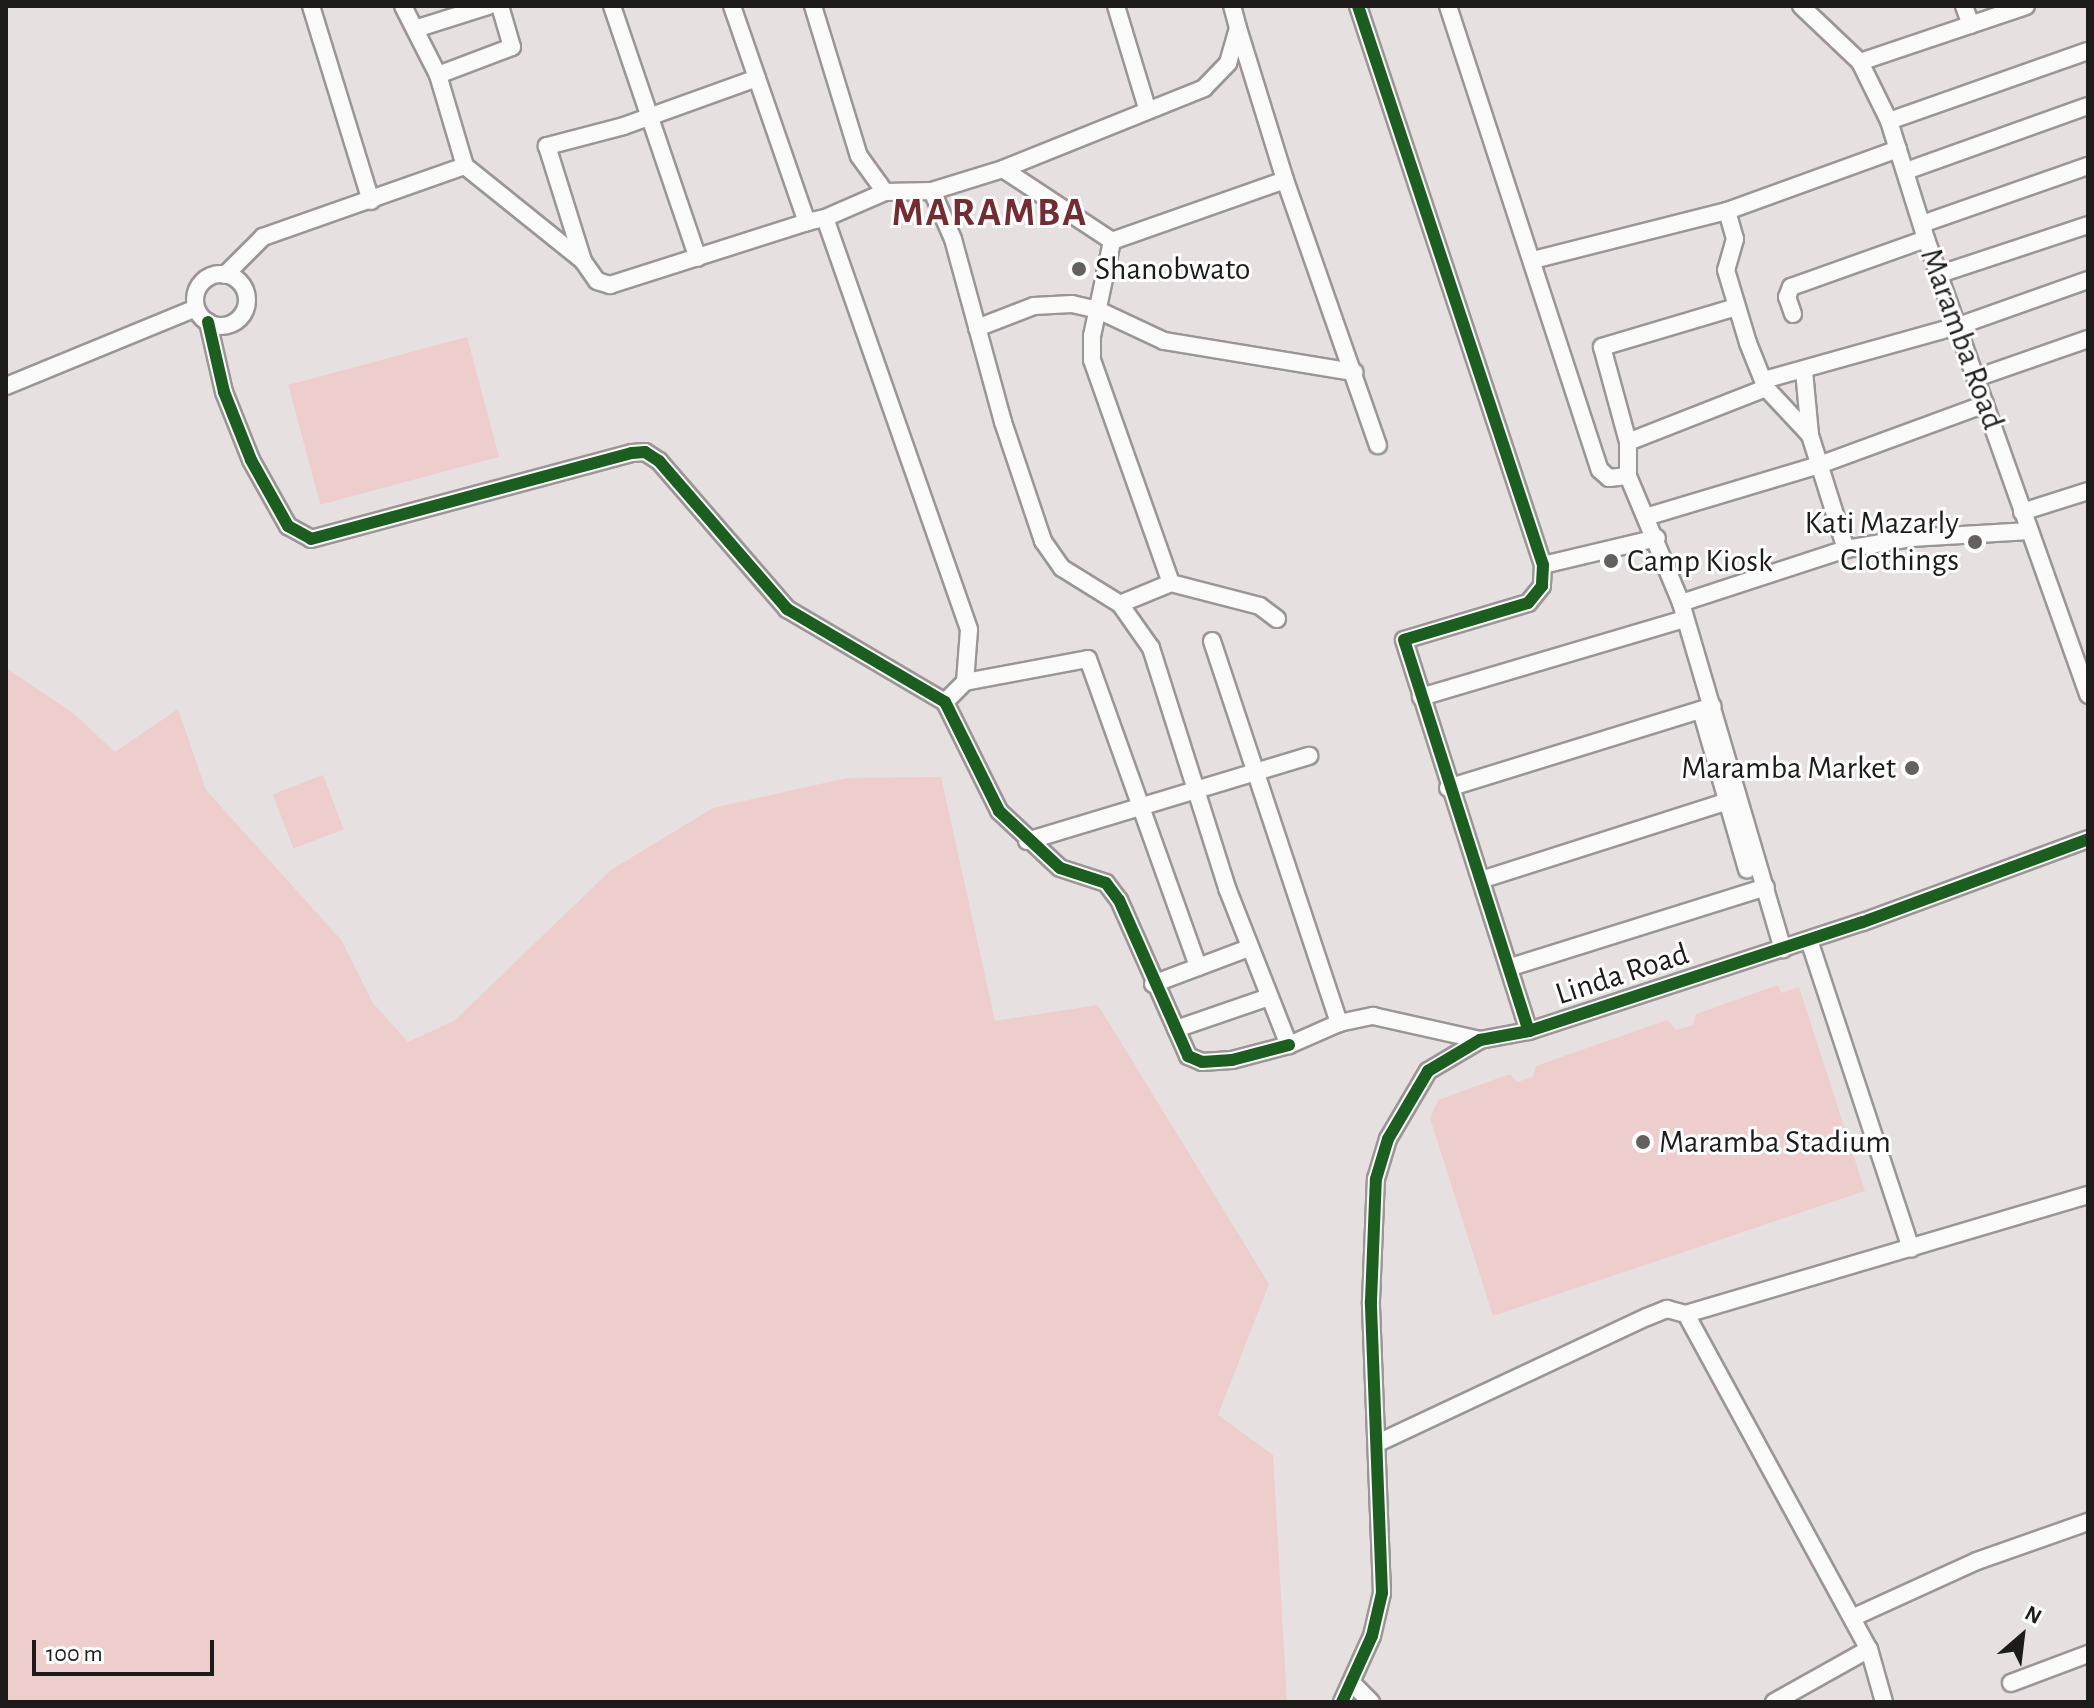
<!DOCTYPE html>
<style>
body{margin:0}
#map{position:relative;width:2094px;height:1708px;overflow:hidden;background:#e6e0e0;font-family:"Alegreya Sans",sans-serif}
div>[style]{position:absolute}
.green>*{inset:0;background:#eecdcd;transform-origin:0 0}
.roads{filter:drop-shadow(2px 0 #9b9696) drop-shadow(-2px 0 #9b9696) drop-shadow(0 2px #9b9696) drop-shadow(0 -2px #9b9696)}
.minor>*{height:16px;margin:-8px;padding:0 8px;transform-origin:8px;border-radius:8px;background:#fbfafa}
.minor>.ring{margin:-8px;padding:0;box-sizing:content-box;background:none;border:16px solid #fbfafa;border-radius:50%}
.cycleway>*{height:12px;margin:-6px;padding:0 6px;transform-origin:6px;border-radius:6px;background:#1b5e20}
.dots>*{width:22px;height:22px;translate:-50% -50%;box-sizing:border-box;border:4px solid #fff;border-radius:50%}
span{translate:-50% -50%;white-space:nowrap;text-align:center;line-height:1.15;-webkit-text-stroke:6px #fff;paint-order:stroke}
.poi-label{font-size:32px;color:#1e1b1b}
.left{translate:0 -50%;text-align:left}
.right{translate:-100% -50%;text-align:right}
.street-label{font-size:32px;color:#1e1b1b}
.district-label{font-size:40px;color:#732c31;font-weight:700;letter-spacing:2px}
.frame{position:absolute;inset:0;border:8px solid #1e1b1b;pointer-events:none}
.north{position:absolute;left:1982px;top:1596px;width:80px;height:80px;-webkit-text-stroke:6px #fff;paint-order:stroke;rotate:28deg;font-size:22px;font-weight:700;line-height:32px;text-align:center;color:#1e1b1b}
.north::after{content:'';display:block;margin:auto;width:28px;height:36px;background:#1e1b1b;clip-path:polygon(50% 0,100% 100%,50% 72%,0 100%)}
.scale{position:absolute;left:32px;top:1640px;width:182px;height:36px;box-sizing:border-box;border:4px solid #1e1b1b;border-top:0;padding-left:10px;font-size:24px;line-height:28px;white-space:nowrap;color:#1e1b1b;-webkit-text-stroke:6px #fff;paint-order:stroke}
</style>
<div id="map">
<div class="green">
<i style="left:467px;top:337px;width:124px;height:185px;rotate:75deg"></i>
<i style="clip-path:polygon(6px 668px,73px 713px,115px 752px,178px 709px,206px 790px,342px 941px,373px 1003px,408px 1042px,454px 1021px,611px 870px,713px 808px,847px 778px,941px 777px,995px 1021px,1098px 1005px,1269px 1284px,1218px 1415px,1273px 1455px,1287px 1702px,6px 1702px)"></i>
<i style="left:323px;top:775px;width:58px;height:54px;rotate:69deg"></i>
<i style="clip-path:polygon(1778px 985px,1781px 993px,1799px 987px,1865px 1191px,1493px 1316px,1430px 1118px,1438px 1100px,1510px 1074px,1517px 1082px,1533px 1077px,1536px 1066px,1667px 1020px,1676px 1030px,1693px 1025px,1696px 1014px)"></i>
</div>
<div class="roads">
<div class="minor">
<i style="left:311px;top:6px;width:204px;rotate:72.9deg"></i>
<i style="left:612px;top:6px;width:266px;rotate:71.2deg"></i>
<i style="left:732px;top:6px;width:229px;rotate:70.9deg"></i>
<i style="left:807px;top:222px;width:18px;rotate:-13deg"></i>
<i style="left:825px;top:218px;width:436px;rotate:70.7deg"></i>
<i style="left:969px;top:630px;width:52px;rotate:94.4deg"></i>
<i style="left:813px;top:6px;width:157px;rotate:73deg"></i>
<i style="left:859px;top:156px;width:44px;rotate:54.2deg"></i>
<i style="left:885px;top:192px;width:47px;rotate:-1.2deg"></i>
<i style="left:932px;top:191px;width:74px;rotate:-17.2deg"></i>
<i style="left:1003px;top:169px;width:217px;rotate:-21.9deg"></i>
<i style="left:1204px;top:88px;width:35px;rotate:-46deg"></i>
<i style="left:1228px;top:63px;width:36px;rotate:-74deg"></i>
<i style="left:1238px;top:28px;width:23px;rotate:-105deg"></i>
<i style="left:1116px;top:6px;width:107px;rotate:73.1deg"></i>
<i style="left:1358px;top:6px;width:589px;rotate:71.69deg"></i>
<i style="left:1543px;top:565px;width:21px;rotate:93deg"></i>
<i style="left:1542px;top:586px;width:22px;rotate:129deg"></i>
<i style="left:1528px;top:603px;width:129px;rotate:163.4deg"></i>
<i style="left:1404px;top:640px;width:410px;rotate:72.3deg"></i>
<i style="left:1448px;top:6px;width:488px;rotate:71.9deg"></i>
<i style="left:1600px;top:470px;width:12px;rotate:42deg"></i>
<i style="left:1609px;top:478px;width:19px;rotate:-6deg"></i>
<i style="left:1628px;top:476px;width:34px;rotate:-90deg"></i>
<i style="left:1628px;top:442px;width:98px;rotate:-105.3deg"></i>
<i style="left:1602px;top:347px;width:140px;rotate:-16.6deg"></i>
<i style="left:1801px;top:6px;width:81px;rotate:43.5deg"></i>
<i style="left:1860px;top:62px;width:66px;rotate:63.8deg"></i>
<i style="left:1889px;top:121px;width:124px;rotate:72.6deg"></i>
<i style="left:1926px;top:239px;width:484px;rotate:70.4deg"></i>
<i style="left:1964px;top:6px;width:20px;rotate:70deg"></i>
<i style="left:1238px;top:28px;width:159px;rotate:72.8deg"></i>
<i style="left:1285px;top:180px;width:281px;rotate:70.7deg"></i>
<i style="left:415px;top:29px;width:77px;rotate:-17.5deg"></i>
<i style="left:1860px;top:62px;width:175px;rotate:-18.6deg"></i>
<i style="left:438px;top:75px;width:79px;rotate:-20.7deg"></i>
<i style="left:512px;top:47px;width:43px;rotate:-106.3deg"></i>
<i style="left:757px;top:78px;width:141px;rotate:160.2deg"></i>
<i style="left:624px;top:126px;width:80px;rotate:165.4deg"></i>
<i style="left:547px;top:146px;width:121px;rotate:72.6deg"></i>
<i style="left:583px;top:261px;width:24px;rotate:55deg"></i>
<i style="left:597px;top:281px;width:14px;rotate:17deg"></i>
<i style="left:610px;top:285px;width:207px;rotate:-17.7deg"></i>
<i style="left:1889px;top:121px;width:211px;rotate:-19.4deg"></i>
<i style="left:465px;top:166px;width:151px;rotate:38.8deg"></i>
<i style="left:1003px;top:169px;width:131px;rotate:33.4deg"></i>
<i style="left:1906px;top:171px;width:193px;rotate:-19.7deg"></i>
<i style="left:932px;top:191px;width:52px;rotate:66.4deg"></i>
<i style="left:953px;top:239px;width:190px;rotate:74.7deg"></i>
<i style="left:1003px;top:422px;width:126px;rotate:71.4deg"></i>
<i style="left:1043px;top:541px;width:33px;rotate:55deg"></i>
<i style="left:1062px;top:568px;width:68px;rotate:31.8deg"></i>
<i style="left:1727px;top:211px;width:29px;rotate:74deg"></i>
<i style="left:1735px;top:239px;width:32px;rotate:106deg"></i>
<i style="left:1726px;top:270px;width:76px;rotate:73.2deg"></i>
<i style="left:1748px;top:343px;width:48px;rotate:68.2deg"></i>
<i style="left:1766px;top:388px;width:64px;rotate:46.9deg"></i>
<i style="left:825px;top:218px;width:65px;rotate:-23.4deg"></i>
<i style="left:1922px;top:224px;width:176px;rotate:-19.3deg"></i>
<i style="left:1533px;top:260px;width:200px;rotate:-14.2deg"></i>
<i style="left:1727px;top:211px;width:182px;rotate:-19.9deg"></i>
<i style="left:1940px;top:274px;width:156px;rotate:-18.3deg"></i>
<i class="ring" style="left:195px;top:274px;width:36px;height:36px"></i>
<i style="left:225px;top:275px;width:54px;rotate:-45deg"></i>
<i style="left:263px;top:237px;width:214px;rotate:-19.4deg"></i>
<i style="left:465px;top:166px;width:95px;rotate:-106.5deg"></i>
<i style="left:438px;top:75px;width:77px;rotate:-116.9deg"></i>
<i style="left:1793px;top:314px;width:18px;rotate:-109deg"></i>
<i style="left:1787px;top:297px;width:11px;rotate:-68deg"></i>
<i style="left:1791px;top:287px;width:143px;rotate:-19.6deg"></i>
<i style="left:208px;top:322px;width:72px;rotate:77.1deg"></i>
<i style="left:224px;top:392px;width:73px;rotate:68.3deg"></i>
<i style="left:251px;top:460px;width:76px;rotate:60.7deg"></i>
<i style="left:288px;top:526px;width:26px;rotate:29deg"></i>
<i style="left:311px;top:539px;width:332px;rotate:-15deg"></i>
<i style="left:632px;top:453px;width:13px;rotate:-4deg"></i>
<i style="left:645px;top:452px;width:17px;rotate:33deg"></i>
<i style="left:659px;top:461px;width:196px;rotate:49.1deg"></i>
<i style="left:787px;top:609px;width:183px;rotate:30.5deg"></i>
<i style="left:945px;top:702px;width:122px;rotate:63.6deg"></i>
<i style="left:999px;top:811px;width:83px;rotate:43.1deg"></i>
<i style="left:1060px;top:868px;width:48px;rotate:18.1deg"></i>
<i style="left:1106px;top:883px;width:21px;rotate:53deg"></i>
<i style="left:1119px;top:900px;width:171px;rotate:66.1deg"></i>
<i style="left:1188px;top:1056px;width:15px;rotate:23deg"></i>
<i style="left:1202px;top:1062px;width:30px;rotate:-4deg"></i>
<i style="left:1232px;top:1060px;width:59px;rotate:-14.7deg"></i>
<i style="left:977px;top:328px;width:61px;rotate:-21.1deg"></i>
<i style="left:1034px;top:306px;width:38px;rotate:-3deg"></i>
<i style="left:1072px;top:304px;width:27px;rotate:13deg"></i>
<i style="left:1098px;top:310px;width:73px;rotate:25.2deg"></i>
<i style="left:1164px;top:341px;width:193px;rotate:9.3deg"></i>
<i style="left:1804px;top:371px;width:64px;rotate:84.6deg"></i>
<i style="left:1810px;top:435px;width:120px;rotate:72.5deg"></i>
<i style="left:1976px;top:378px;width:119px;rotate:-19.2deg"></i>
<i style="left:1764px;top:380px;width:201px;rotate:-15.6deg"></i>
<i style="left:1958px;top:326px;width:138px;rotate:-19.5deg"></i>
<i style="left:6px;top:386px;width:205px;rotate:-22.3deg"></i>
<i style="left:1628px;top:442px;width:148px;rotate:-21.4deg"></i>
<i style="left:1628px;top:476px;width:138px;rotate:67.3deg"></i>
<i style="left:1681px;top:603px;width:361px;rotate:73.6deg"></i>
<i style="left:2022px;top:512px;width:69px;rotate:-17.7deg"></i>
<i style="left:1649px;top:516px;width:181px;rotate:-16.7deg"></i>
<i style="left:1822px;top:464px;width:174px;rotate:-20.2deg"></i>
<i style="left:1543px;top:565px;width:117px;rotate:-13.3deg"></i>
<i style="left:1171px;top:583px;width:237px;rotate:-109.5deg"></i>
<i style="left:1092px;top:360px;width:24px;rotate:-90deg"></i>
<i style="left:1092px;top:336px;width:97px;rotate:-78.1deg"></i>
<i style="left:1112px;top:241px;width:183px;rotate:-19.4deg"></i>
<i style="left:1681px;top:603px;width:174px;rotate:-18.1deg"></i>
<i style="left:1846px;top:549px;width:66px;rotate:-9.6deg"></i>
<i style="left:1911px;top:538px;width:119px;rotate:-3.4deg"></i>
<i style="left:1277px;top:619px;width:21px;rotate:-143deg"></i>
<i style="left:1260px;top:606px;width:92px;rotate:-165.5deg"></i>
<i style="left:1171px;top:583px;width:55px;rotate:157.6deg"></i>
<i style="left:1120px;top:604px;width:54px;rotate:54.8deg"></i>
<i style="left:1151px;top:648px;width:252px;rotate:72.4deg"></i>
<i style="left:1227px;top:888px;width:169px;rotate:68.5deg"></i>
<i style="left:1289px;top:1045px;width:55px;rotate:-23.7deg"></i>
<i style="left:1339px;top:1023px;width:35px;rotate:-12deg"></i>
<i style="left:1373px;top:1016px;width:110px;rotate:12.6deg"></i>
<i style="left:1212px;top:641px;width:403px;rotate:71.6deg"></i>
<i style="left:1421px;top:697px;width:275px;rotate:-16.5deg"></i>
<i style="left:945px;top:702px;width:28px;rotate:-45deg"></i>
<i style="left:965px;top:682px;width:125px;rotate:-10.6deg"></i>
<i style="left:1088px;top:659px;width:327px;rotate:70.3deg"></i>
<i style="left:1701px;top:710px;width:166px;rotate:73.9deg"></i>
<i style="left:1448px;top:788px;width:277px;rotate:-17.2deg"></i>
<i style="left:1027px;top:841px;width:295px;rotate:-16.8deg"></i>
<i style="left:1484px;top:879px;width:256px;rotate:-17.7deg"></i>
<i style="left:1809px;top:940px;width:325px;rotate:71.7deg"></i>
<i style="left:1511px;top:967px;width:267px;rotate:-17.4deg"></i>
<i style="left:1153px;top:984px;width:103px;rotate:-20.6deg"></i>
<i style="left:1176px;top:1029px;width:98px;rotate:-19deg"></i>
<i style="left:1686px;top:1314px;width:419px;rotate:-16.5deg"></i>
<i style="left:1380px;top:1442px;width:295px;rotate:-25.1deg"></i>
<i style="left:1647px;top:1317px;width:22px;rotate:-22deg"></i>
<i style="left:1667px;top:1309px;width:20px;rotate:15deg"></i>
<i style="left:1686px;top:1314px;width:382px;rotate:61.4deg"></i>
<i style="left:1869px;top:1649px;width:109px;rotate:150.8deg"></i>
<i style="left:1854px;top:1617px;width:135px;rotate:-24.5deg"></i>
<i style="left:1977px;top:1561px;width:118px;rotate:-19.4deg"></i>
<i style="left:1869px;top:1649px;width:55px;rotate:74.2deg"></i>
<i style="left:1352px;top:1683px;width:27px;rotate:45deg"></i>
<i style="left:2011px;top:1683px;width:82px;rotate:-20.6deg"></i>
<i style="left:1342px;top:1702px;width:72px;rotate:-65.6deg"></i>
<i style="left:1372px;top:1636px;width:44px;rotate:-76.9deg"></i>
<i style="left:1382px;top:1593px;width:292px;rotate:-92.2deg"></i>
<i style="left:1371px;top:1301px;width:122px;rotate:-87.7deg"></i>
<i style="left:1376px;top:1179px;width:42px;rotate:-73.3deg"></i>
<i style="left:1388px;top:1139px;width:79px;rotate:-59.5deg"></i>
<i style="left:1428px;top:1071px;width:61px;rotate:-30.8deg"></i>
<i style="left:1480px;top:1040px;width:50px;rotate:-10.4deg"></i>
<i style="left:1529px;top:1031px;width:351px;rotate:-18.1deg"></i>
<i style="left:1863px;top:922px;width:240px;rotate:-20.2deg"></i>
</div>
</div>
<div class="cycleway">
<i style="left:1358px;top:6px;width:589px;rotate:71.69deg"></i>
<i style="left:1543px;top:565px;width:21px;rotate:93deg"></i>
<i style="left:1542px;top:586px;width:22px;rotate:129deg"></i>
<i style="left:1528px;top:603px;width:129px;rotate:163.4deg"></i>
<i style="left:1404px;top:640px;width:410px;rotate:72.3deg"></i>
<i style="left:208px;top:322px;width:72px;rotate:77.1deg"></i>
<i style="left:224px;top:392px;width:73px;rotate:68.3deg"></i>
<i style="left:251px;top:460px;width:76px;rotate:60.7deg"></i>
<i style="left:288px;top:526px;width:26px;rotate:29deg"></i>
<i style="left:311px;top:539px;width:332px;rotate:-15deg"></i>
<i style="left:632px;top:453px;width:13px;rotate:-4deg"></i>
<i style="left:645px;top:452px;width:17px;rotate:33deg"></i>
<i style="left:659px;top:461px;width:196px;rotate:49.1deg"></i>
<i style="left:787px;top:609px;width:183px;rotate:30.5deg"></i>
<i style="left:945px;top:702px;width:122px;rotate:63.6deg"></i>
<i style="left:999px;top:811px;width:83px;rotate:43.1deg"></i>
<i style="left:1060px;top:868px;width:48px;rotate:18.1deg"></i>
<i style="left:1106px;top:883px;width:21px;rotate:53deg"></i>
<i style="left:1119px;top:900px;width:171px;rotate:66.1deg"></i>
<i style="left:1188px;top:1056px;width:15px;rotate:23deg"></i>
<i style="left:1202px;top:1062px;width:30px;rotate:-4deg"></i>
<i style="left:1232px;top:1060px;width:59px;rotate:-14.7deg"></i>
<i style="left:1342px;top:1702px;width:72px;rotate:-65.6deg"></i>
<i style="left:1372px;top:1636px;width:44px;rotate:-76.9deg"></i>
<i style="left:1382px;top:1593px;width:292px;rotate:-92.2deg"></i>
<i style="left:1371px;top:1301px;width:122px;rotate:-87.7deg"></i>
<i style="left:1376px;top:1179px;width:42px;rotate:-73.3deg"></i>
<i style="left:1388px;top:1139px;width:79px;rotate:-59.5deg"></i>
<i style="left:1428px;top:1071px;width:61px;rotate:-30.8deg"></i>
<i style="left:1480px;top:1040px;width:50px;rotate:-10.4deg"></i>
<i style="left:1529px;top:1031px;width:351px;rotate:-18.1deg"></i>
<i style="left:1863px;top:922px;width:240px;rotate:-20.2deg"></i>
</div>
<div class="dots">
<i style="left:1079px;top:269px;background:#646060"></i>
<i style="left:1975px;top:542px;background:#646060"></i>
<i style="left:1611px;top:561px;background:#646060"></i>
<i style="left:1912px;top:768px;background:#646060"></i>
<i style="left:1643px;top:1142px;background:#646060"></i>
</div>
<div class="poi-label">
<span class="left" style="left:1095px;top:269px">Shanobwato</span>
<span class="right" style="left:1959px;top:542px">Kati Mazarly<br>Clothings</span>
<span class="left" style="left:1627px;top:561px">Camp Kiosk</span>
<span class="right" style="left:1896px;top:768px">Maramba Market</span>
<span class="left" style="left:1659px;top:1142px">Maramba Stadium</span>
</div>
<div class="street-label">
<span style="left:1962px;top:339px;rotate:70deg">Maramba Road</span>
<span style="left:1622px;top:974px;rotate:-18deg">Linda Road</span>
</div>
<div class="district-label">
<span style="left:990px;top:213px">MARAMBA</span>
</div>
<div class="frame"></div>
<div class="north">N</div>
<div class="scale">100 m</div>
</div>
